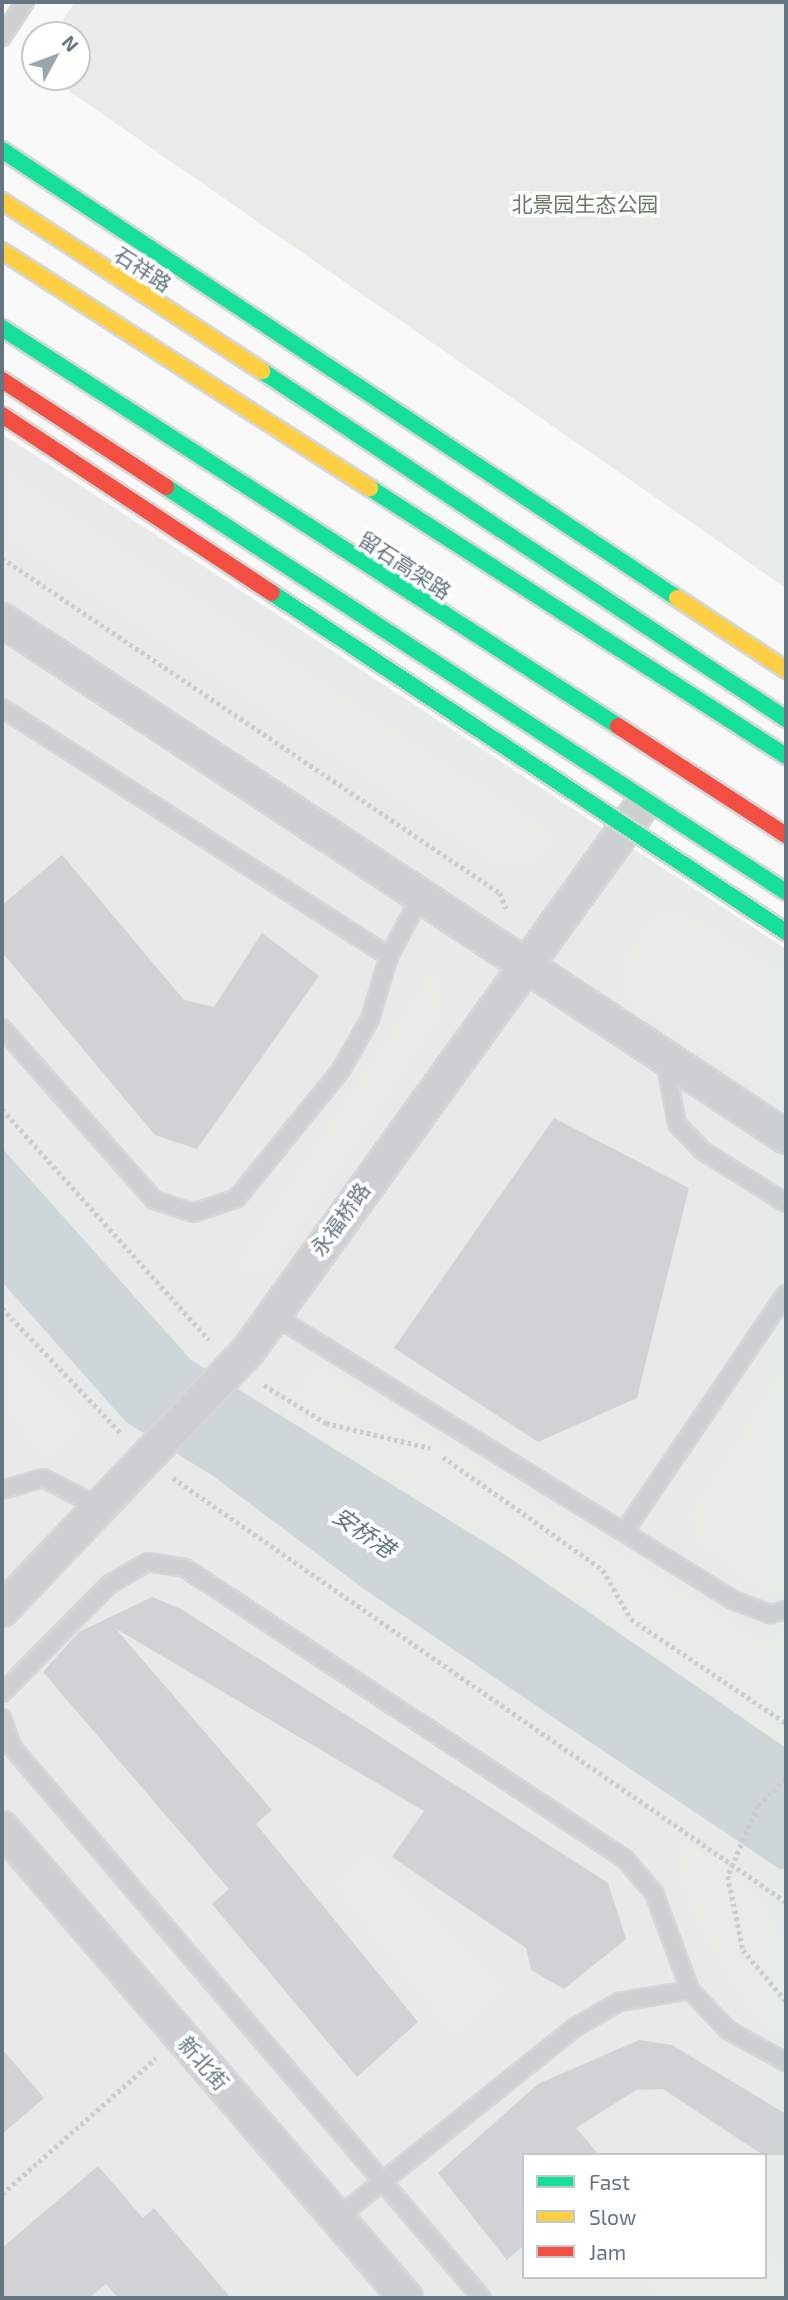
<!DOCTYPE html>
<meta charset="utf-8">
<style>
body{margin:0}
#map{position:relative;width:788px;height:2300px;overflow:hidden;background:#f9f9f9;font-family:"Exo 2","Noto Sans SC",sans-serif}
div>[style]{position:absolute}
.built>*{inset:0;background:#e8e9e9}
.green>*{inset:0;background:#e8ebe6}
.water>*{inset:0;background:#ced6d9}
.building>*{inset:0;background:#d0d2d3}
.path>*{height:4.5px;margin-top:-2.25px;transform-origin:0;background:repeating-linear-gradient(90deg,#cbcccd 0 3.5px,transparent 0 7px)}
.roads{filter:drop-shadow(2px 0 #d5d6d7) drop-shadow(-2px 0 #d5d6d7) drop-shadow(0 2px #d5d6d7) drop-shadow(0 -2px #d5d6d7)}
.lane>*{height:16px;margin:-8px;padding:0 8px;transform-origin:8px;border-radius:8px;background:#cecfd0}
.street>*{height:32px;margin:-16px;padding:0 16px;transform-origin:16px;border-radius:16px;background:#cecfd0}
.fast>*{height:16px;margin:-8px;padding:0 8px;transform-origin:8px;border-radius:8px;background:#16e098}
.slow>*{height:16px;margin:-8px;padding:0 8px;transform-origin:8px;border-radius:8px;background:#ffcf43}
.jam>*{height:16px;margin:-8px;padding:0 8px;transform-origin:8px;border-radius:8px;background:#f24e42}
.path-bridge>*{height:4.5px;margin-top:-2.25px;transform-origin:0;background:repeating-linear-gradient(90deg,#cbcccd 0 3.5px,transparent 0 7px)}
.bridges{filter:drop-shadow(2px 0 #d5d6d6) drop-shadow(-2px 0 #d5d6d6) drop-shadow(0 2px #d5d6d6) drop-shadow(0 -2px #d5d6d6)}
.fast-bridge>*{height:16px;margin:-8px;padding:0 8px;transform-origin:8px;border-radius:8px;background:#16e098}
.jam-bridge>*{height:16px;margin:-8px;padding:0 8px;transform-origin:8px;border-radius:8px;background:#f24e42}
span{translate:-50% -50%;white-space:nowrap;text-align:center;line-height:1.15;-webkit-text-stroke:7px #fff;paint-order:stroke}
.park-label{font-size:21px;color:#687a64}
.street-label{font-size:21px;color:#657683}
.water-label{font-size:23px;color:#60757c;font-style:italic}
.frame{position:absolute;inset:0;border:4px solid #657683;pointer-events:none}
.legend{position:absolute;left:522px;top:2153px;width:245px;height:126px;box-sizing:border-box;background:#fff;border:2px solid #c1c8cd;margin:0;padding:9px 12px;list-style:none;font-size:21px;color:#657683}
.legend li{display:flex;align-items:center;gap:14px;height:35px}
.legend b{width:35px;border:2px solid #c1c8cd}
.north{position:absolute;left:21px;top:21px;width:70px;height:70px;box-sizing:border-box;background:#fff;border:2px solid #c1c8cd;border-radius:50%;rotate:49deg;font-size:19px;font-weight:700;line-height:28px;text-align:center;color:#657683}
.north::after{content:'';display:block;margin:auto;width:24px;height:32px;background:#99a4ac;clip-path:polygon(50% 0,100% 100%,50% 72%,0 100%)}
</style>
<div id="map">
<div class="built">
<i style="clip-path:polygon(evenodd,2px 434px,786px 949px,786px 2298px,2px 2298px,2px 434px,524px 2155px,765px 2155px,765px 2277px,524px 2277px,524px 2155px)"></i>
</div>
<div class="green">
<i style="clip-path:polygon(75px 2px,786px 2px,786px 588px,59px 84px,55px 77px,77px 77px,77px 35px,53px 35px)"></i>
<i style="clip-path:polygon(2px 470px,2px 469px,554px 836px,533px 864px,500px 866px,2px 534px)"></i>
<i style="clip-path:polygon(658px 913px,691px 917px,786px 977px,786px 1106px,644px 1012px,623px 989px,630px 953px)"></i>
<i style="clip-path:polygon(434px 970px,440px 1014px,269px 1270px,235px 1269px)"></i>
<i style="clip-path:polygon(2px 1340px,84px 1426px,50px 1458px,2px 1406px)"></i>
<i style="clip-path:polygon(786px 1366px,786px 1592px,763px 1592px,700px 1541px,691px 1516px)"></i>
<i style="clip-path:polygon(318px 1367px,758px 1641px,786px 1635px,786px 1752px,282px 1417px)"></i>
<i style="clip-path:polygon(686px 1839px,767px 1908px,786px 1955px,786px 2038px,748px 2007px,695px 1917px,680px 1866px)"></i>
<i style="clip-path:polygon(368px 1856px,505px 1988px,456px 2037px,334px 1882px)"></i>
<i style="clip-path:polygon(765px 2253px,786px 2273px,786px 2298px,666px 2298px,646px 2277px,765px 2277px)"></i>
</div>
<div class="water">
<i style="clip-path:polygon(2px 1148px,191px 1360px,507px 1556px,786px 1748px,786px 1867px,781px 1870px,550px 1715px,364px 1589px,213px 1476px,126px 1422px,2px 1282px)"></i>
</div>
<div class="building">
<i style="clip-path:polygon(62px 855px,184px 1000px,214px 1007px,262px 933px,319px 976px,197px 1149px,155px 1135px,2px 952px,2px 905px)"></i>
<i style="clip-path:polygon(554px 1118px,689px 1188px,637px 1398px,538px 1442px,394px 1348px)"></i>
<i style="clip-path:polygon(152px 1597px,181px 1609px,608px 1883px,626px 1939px,564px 1989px,531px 1970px,526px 1948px,392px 1857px,424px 1811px,115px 1628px,272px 1810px,256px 1824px,418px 2022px,357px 2077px,212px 1904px,229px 1889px,43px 1672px,79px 1632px)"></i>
<i style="clip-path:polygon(639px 2040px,672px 2045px,786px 2114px,786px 2155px,763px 2155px,663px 2089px,636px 2090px,576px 2128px,599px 2155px,524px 2155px,524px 2245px,507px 2260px,438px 2173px,538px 2084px)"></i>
<i style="clip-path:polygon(2px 2049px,44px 2098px,2px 2134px)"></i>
<i style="clip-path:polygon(98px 2166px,143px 2218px,154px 2208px,231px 2298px,118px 2298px,106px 2284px,89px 2298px,2px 2298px,2px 2248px)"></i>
</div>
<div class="path">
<i style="left:2px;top:558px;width:600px;rotate:33.93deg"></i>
<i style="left:500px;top:893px;width:17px;rotate:69deg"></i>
<i style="left:2px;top:1109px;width:310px;rotate:48.1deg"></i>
<i style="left:2px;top:1308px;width:174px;rotate:46.4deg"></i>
<i style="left:264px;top:1385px;width:73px;rotate:31.5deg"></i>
<i style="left:326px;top:1423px;width:107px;rotate:13.5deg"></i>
<i style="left:443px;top:1457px;width:196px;rotate:35.2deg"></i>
<i style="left:603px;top:1570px;width:56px;rotate:60.3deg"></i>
<i style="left:631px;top:1619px;width:187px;rotate:33.9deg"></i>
<i style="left:173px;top:1478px;width:745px;rotate:34.67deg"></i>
<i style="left:2px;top:2194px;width:205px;rotate:-41.4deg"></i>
</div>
<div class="roads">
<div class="lane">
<i style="left:2px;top:37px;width:42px;rotate:-56.7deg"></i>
<i style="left:2px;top:708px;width:460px;rotate:32.7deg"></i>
<i style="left:2px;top:1028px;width:230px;rotate:48.5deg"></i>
<i style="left:154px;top:1200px;width:41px;rotate:18.4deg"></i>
<i style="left:193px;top:1213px;width:46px;rotate:-18.8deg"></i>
<i style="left:237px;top:1198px;width:165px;rotate:-50.9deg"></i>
<i style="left:341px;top:1070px;width:59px;rotate:-60.4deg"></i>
<i style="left:370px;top:1019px;width:66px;rotate:-73.2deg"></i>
<i style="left:389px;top:956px;width:68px;rotate:-61.9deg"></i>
<i style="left:665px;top:1060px;width:65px;rotate:79.4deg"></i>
<i style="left:677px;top:1124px;width:37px;rotate:46deg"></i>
<i style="left:703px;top:1151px;width:98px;rotate:32.1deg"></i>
<i style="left:273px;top:1315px;width:541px;rotate:31.78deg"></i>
<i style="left:733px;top:1600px;width:40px;rotate:21deg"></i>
<i style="left:770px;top:1614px;width:16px;rotate:-14deg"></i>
<i style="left:2px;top:1490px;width:43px;rotate:-16.3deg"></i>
<i style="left:43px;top:1478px;width:68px;rotate:27.3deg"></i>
<i style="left:624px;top:1532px;width:288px;rotate:-55.8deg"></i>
<i style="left:2px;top:1693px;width:153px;rotate:-45.3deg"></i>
<i style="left:110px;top:1584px;width:44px;rotate:-30.1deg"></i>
<i style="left:148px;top:1562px;width:37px;rotate:9deg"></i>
<i style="left:185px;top:1568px;width:528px;rotate:33.48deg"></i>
<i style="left:625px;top:1859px;width:45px;rotate:49.5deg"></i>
<i style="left:654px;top:1893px;width:103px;rotate:69.6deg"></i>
<i style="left:690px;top:1990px;width:55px;rotate:46.5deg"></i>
<i style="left:728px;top:2030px;width:66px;rotate:28.9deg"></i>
<i style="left:2px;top:1718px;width:31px;rotate:71deg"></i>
<i style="left:12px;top:1747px;width:724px;rotate:49.54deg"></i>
<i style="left:337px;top:2218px;width:304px;rotate:-38.7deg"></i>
<i style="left:574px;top:2028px;width:52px;rotate:-30deg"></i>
<i style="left:619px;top:2002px;width:72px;rotate:-9.6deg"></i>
</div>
<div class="street">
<i style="left:2px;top:620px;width:939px;rotate:33.4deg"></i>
<i style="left:2px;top:1610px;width:357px;rotate:-46.5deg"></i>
<i style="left:248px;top:1351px;width:670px;rotate:-54.17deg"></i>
<i style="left:2px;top:1828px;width:620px;rotate:49.32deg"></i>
</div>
<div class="fast">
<i style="left:2px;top:150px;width:810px;rotate:33.57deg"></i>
<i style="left:2px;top:328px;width:733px;rotate:32.87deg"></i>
<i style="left:262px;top:371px;width:629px;rotate:33.59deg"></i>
<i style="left:166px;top:487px;width:741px;rotate:33.15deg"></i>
<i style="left:370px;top:488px;width:495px;rotate:32.8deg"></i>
</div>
<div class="slow">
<i style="left:2px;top:201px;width:311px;rotate:33.2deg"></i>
<i style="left:2px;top:251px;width:438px;rotate:32.8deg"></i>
<i style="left:677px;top:598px;width:131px;rotate:33.4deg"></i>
</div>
<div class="jam">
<i style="left:2px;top:380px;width:196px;rotate:33.1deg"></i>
<i style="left:618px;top:726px;width:200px;rotate:33deg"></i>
</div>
</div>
<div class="path-bridge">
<i style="left:786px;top:1779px;width:39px;rotate:136deg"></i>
<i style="left:758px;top:1806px;width:76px;rotate:113.2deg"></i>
<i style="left:728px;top:1876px;width:76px;rotate:78.5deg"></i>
<i style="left:743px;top:1950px;width:67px;rotate:49.9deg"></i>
</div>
<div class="bridges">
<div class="fast-bridge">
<i style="left:272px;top:593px;width:616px;rotate:33.41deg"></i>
</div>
<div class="jam-bridge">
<i style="left:2px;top:415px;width:323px;rotate:33.4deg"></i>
</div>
</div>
<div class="park-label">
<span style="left:585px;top:204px">北景园生态公园</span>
</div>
<div class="street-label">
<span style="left:143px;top:269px;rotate:33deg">石祥路</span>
<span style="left:405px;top:565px;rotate:33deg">留石高架路</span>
<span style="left:340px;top:1219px;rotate:-54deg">永福桥路</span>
<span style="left:204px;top:2063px;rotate:49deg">新北街</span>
</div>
<div class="water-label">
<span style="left:364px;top:1532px;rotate:35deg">安桥港</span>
</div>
<div class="frame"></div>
<ul class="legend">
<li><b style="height:9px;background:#16e098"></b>Fast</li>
<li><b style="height:9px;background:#ffcf43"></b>Slow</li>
<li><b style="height:9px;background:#f24e42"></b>Jam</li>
</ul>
<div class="north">N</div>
</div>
